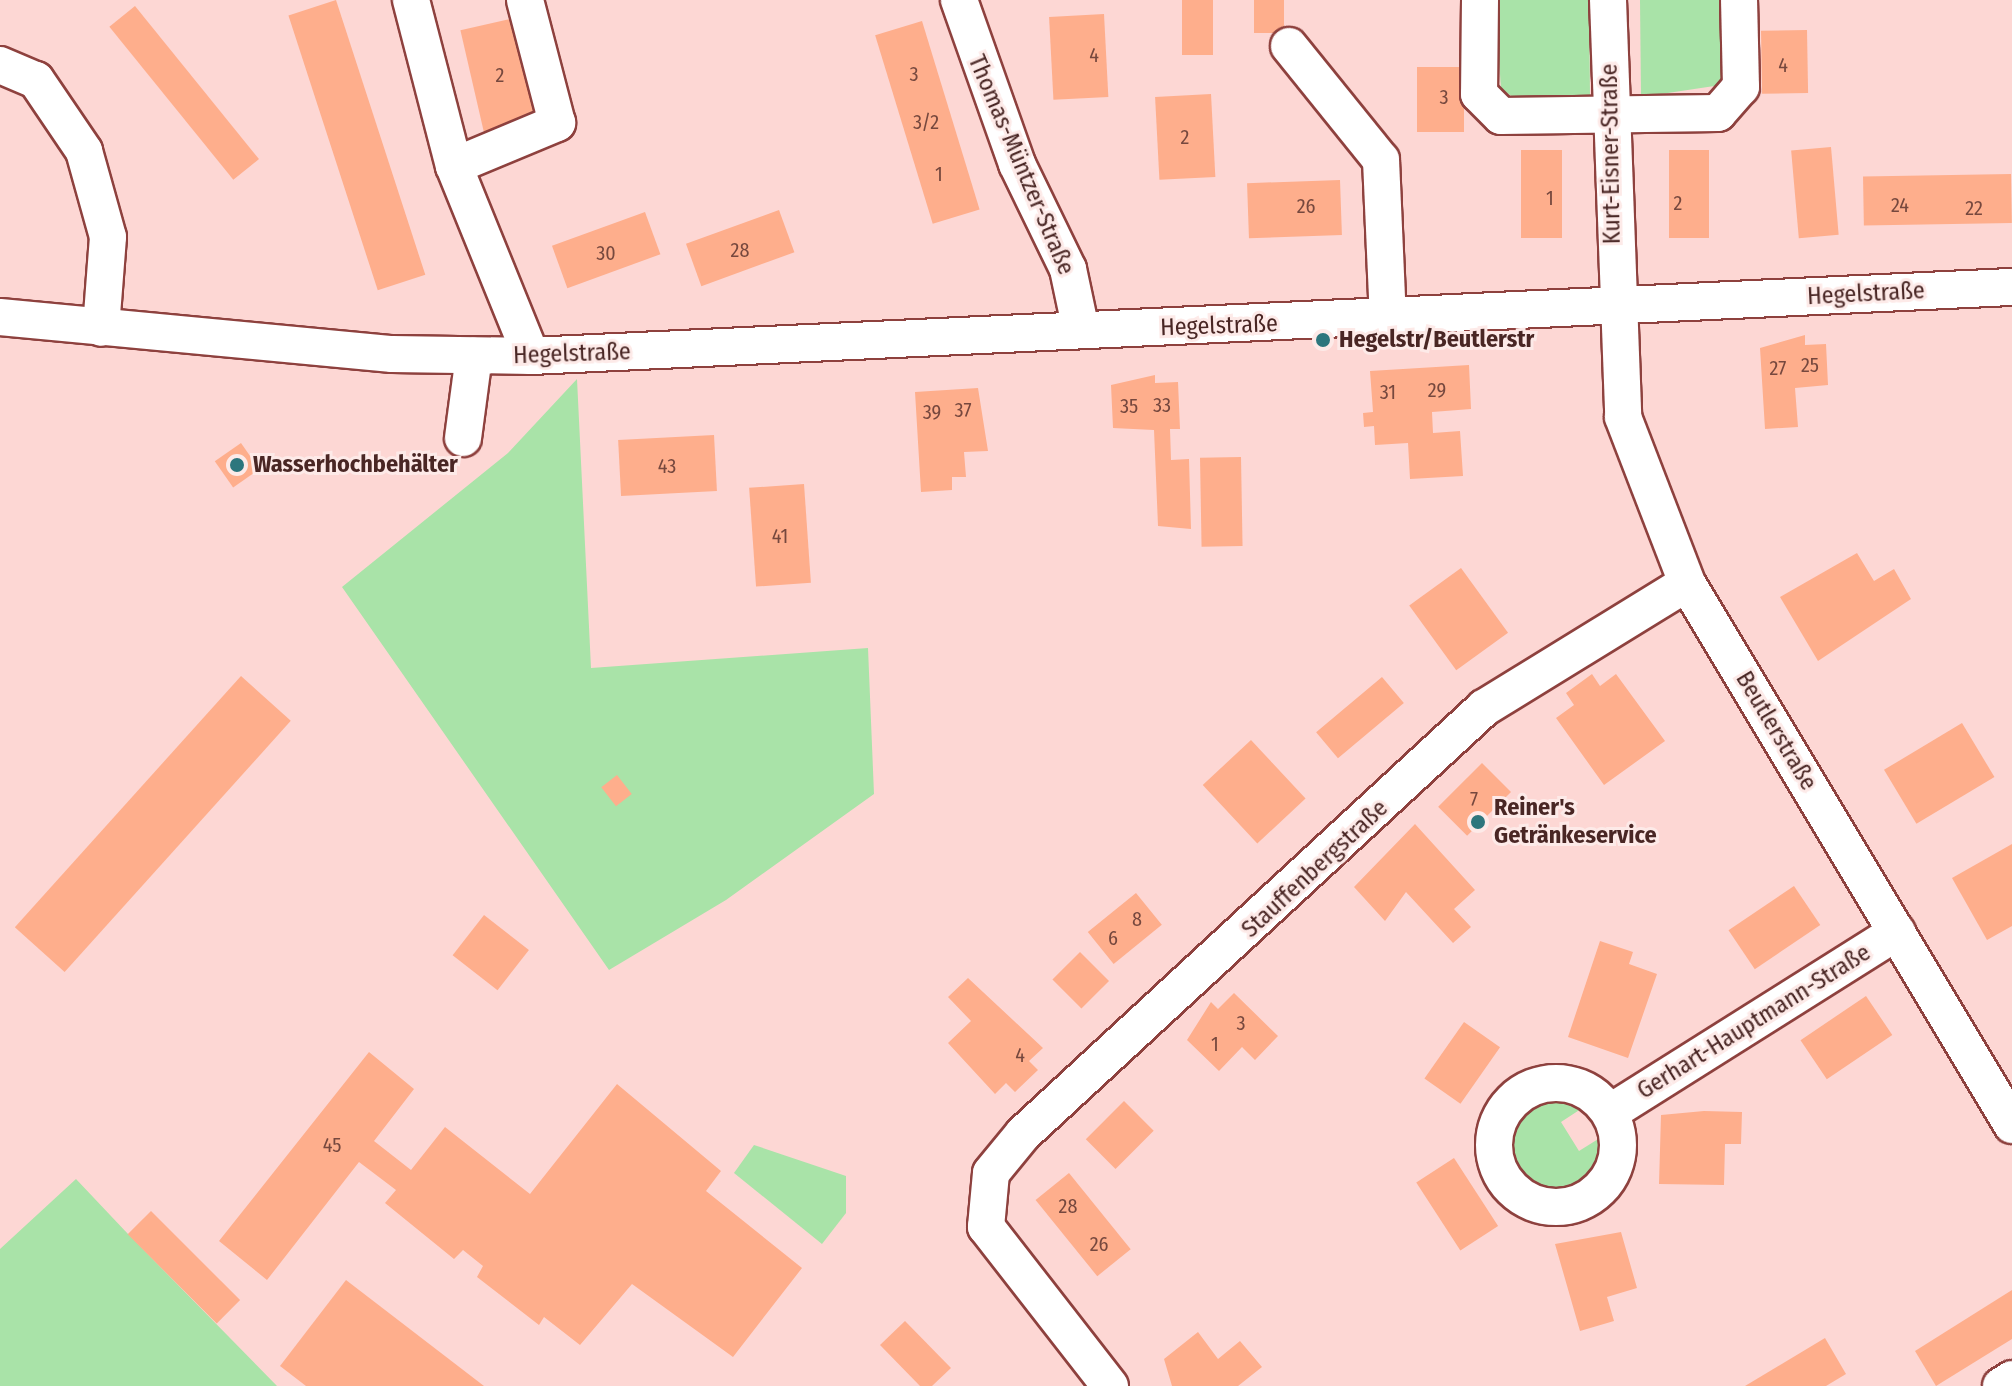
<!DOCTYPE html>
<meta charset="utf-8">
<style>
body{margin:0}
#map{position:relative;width:2012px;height:1386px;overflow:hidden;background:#fdd7d4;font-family:"Fira Sans Condensed",sans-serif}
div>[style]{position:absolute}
.green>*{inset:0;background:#a9e3a8}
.building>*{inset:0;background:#feae8c;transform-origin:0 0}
.roads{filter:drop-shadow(2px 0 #8e413e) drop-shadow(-2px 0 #8e413e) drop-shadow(0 2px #8e413e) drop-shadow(0 -2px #8e413e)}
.minor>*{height:36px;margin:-18px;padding:0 18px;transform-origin:18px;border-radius:18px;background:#fff}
.minor>.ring{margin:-18px;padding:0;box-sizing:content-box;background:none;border:36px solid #fff;border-radius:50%}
.dots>*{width:22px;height:22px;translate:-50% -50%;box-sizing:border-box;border:4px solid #fdeae8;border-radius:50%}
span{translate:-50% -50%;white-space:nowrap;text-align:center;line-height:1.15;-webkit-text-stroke:6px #fdeae8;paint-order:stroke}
.number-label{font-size:20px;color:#76483e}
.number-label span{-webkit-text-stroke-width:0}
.street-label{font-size:24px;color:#492624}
.poi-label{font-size:24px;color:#492624;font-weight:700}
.left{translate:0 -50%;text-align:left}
</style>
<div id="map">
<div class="green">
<i style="clip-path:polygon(1495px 0,1589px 0,1590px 95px,1513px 97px,1501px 89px)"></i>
<i style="clip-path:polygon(1640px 0,1729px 0,1730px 66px,1721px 85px,1641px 97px)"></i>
<i style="clip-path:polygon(577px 379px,591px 668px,868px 648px,874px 794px,726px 900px,609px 970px,342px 587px,508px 453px)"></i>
<i style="clip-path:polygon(1552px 1098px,1584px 1107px,1561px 1122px,1579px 1151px,1603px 1136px,1590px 1177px,1556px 1191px,1524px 1179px,1510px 1141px,1522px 1112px)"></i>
<i style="clip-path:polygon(754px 1145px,846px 1176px,846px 1213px,822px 1244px,734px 1173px)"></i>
<i style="clip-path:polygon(76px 1179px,128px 1234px,277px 1386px,0 1386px,0 1249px)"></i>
</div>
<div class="building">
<i style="left:336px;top:0;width:289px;height:50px;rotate:72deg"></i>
<i style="left:1182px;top:0;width:31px;height:55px"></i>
<i style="left:1254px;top:0;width:30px;height:33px"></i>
<i style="left:135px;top:6px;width:197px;height:33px;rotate:51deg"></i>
<i style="left:1104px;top:14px;width:83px;height:55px;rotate:87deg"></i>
<i style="left:514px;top:18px;width:104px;height:55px;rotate:77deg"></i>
<i style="left:922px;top:21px;width:197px;height:49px;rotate:73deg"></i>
<i style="left:1807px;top:30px;width:63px;height:46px;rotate:89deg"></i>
<i style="left:1417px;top:67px;width:47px;height:65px"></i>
<i style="left:1211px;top:94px;width:83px;height:56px;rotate:87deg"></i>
<i style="left:1831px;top:147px;width:88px;height:40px;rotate:85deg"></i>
<i style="left:1521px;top:150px;width:41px;height:88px"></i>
<i style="left:1669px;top:150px;width:40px;height:88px"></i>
<i style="left:2011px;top:174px;width:49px;height:148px;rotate:89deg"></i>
<i style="left:1340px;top:180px;width:55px;height:93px;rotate:88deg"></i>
<i style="left:779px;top:210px;width:45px;height:99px;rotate:70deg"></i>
<i style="left:645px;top:212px;width:45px;height:99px;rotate:70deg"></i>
<i style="clip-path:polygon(1805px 335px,1805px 345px,1826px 344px,1828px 385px,1795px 388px,1798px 427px,1765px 429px,1760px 348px)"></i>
<i style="clip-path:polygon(1469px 365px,1471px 409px,1432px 412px,1433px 433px,1460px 431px,1463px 476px,1410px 479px,1408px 443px,1375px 445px,1374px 426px,1364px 427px,1363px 413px,1373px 412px,1370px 371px)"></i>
<i style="clip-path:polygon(1155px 375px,1155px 383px,1178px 382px,1180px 429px,1170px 429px,1171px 460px,1189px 459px,1191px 529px,1158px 526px,1154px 430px,1113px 428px,1111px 385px)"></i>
<i style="clip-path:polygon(978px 388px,988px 451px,964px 452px,966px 477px,952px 477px,952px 490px,921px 492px,915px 392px)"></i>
<i style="left:714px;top:435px;width:56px;height:96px;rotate:87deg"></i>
<i style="left:241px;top:443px;width:32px;height:32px;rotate:55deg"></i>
<i style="left:1241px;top:457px;width:89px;height:41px;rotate:89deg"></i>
<i style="left:804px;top:484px;width:99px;height:55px;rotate:86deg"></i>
<i style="clip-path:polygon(1857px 553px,1874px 581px,1894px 569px,1911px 599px,1818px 661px,1780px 597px)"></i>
<i style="left:1461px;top:568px;width:80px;height:64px;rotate:54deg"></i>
<i style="clip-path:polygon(1592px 674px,1600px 686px,1616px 674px,1665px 741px,1604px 785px,1556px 718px,1574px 705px,1566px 693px)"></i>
<i style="left:241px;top:676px;width:67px;height:338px;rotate:42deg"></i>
<i style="left:1382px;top:677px;width:34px;height:86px;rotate:50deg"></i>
<i style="left:1962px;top:723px;width:63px;height:91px;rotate:59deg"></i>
<i style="left:1251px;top:740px;width:80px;height:66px;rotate:47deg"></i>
<i style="left:1482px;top:763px;width:41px;height:62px;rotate:45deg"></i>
<i style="left:617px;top:775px;width:24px;height:20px;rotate:52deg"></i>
<i style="clip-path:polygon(1415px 824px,1475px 890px,1454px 909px,1471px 927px,1453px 943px,1406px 892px,1385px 921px,1354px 887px)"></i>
<i style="clip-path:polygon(2012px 844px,2012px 926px,1987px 940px,1952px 878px)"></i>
<i style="left:1794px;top:886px;width:47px;height:79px;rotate:56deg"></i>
<i style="left:1136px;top:893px;width:41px;height:62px;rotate:51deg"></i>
<i style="left:484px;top:915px;width:57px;height:51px;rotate:38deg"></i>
<i style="clip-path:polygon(1600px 941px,1633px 952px,1629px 964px,1657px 974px,1628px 1058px,1568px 1037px)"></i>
<i style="left:1080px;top:952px;width:41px;height:39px;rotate:45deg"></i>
<i style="clip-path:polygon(968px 978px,1043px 1048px,1029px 1061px,1038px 1070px,1015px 1092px,1006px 1083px,995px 1094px,948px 1043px,971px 1021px,948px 997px)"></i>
<i style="clip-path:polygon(1234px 993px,1278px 1036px,1255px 1060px,1242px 1047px,1219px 1071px,1187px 1040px,1211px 1002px,1218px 1009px)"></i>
<i style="left:1866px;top:996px;width:47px;height:79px;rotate:56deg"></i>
<i style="left:1464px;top:1022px;width:44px;height:69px;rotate:35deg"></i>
<i style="clip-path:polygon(369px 1052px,414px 1089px,374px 1141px,411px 1170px,445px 1127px,530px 1194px,617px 1084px,721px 1171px,706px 1191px,802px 1268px,733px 1357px,632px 1284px,580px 1345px,544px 1317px,539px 1325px,477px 1277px,483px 1266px,463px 1250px,454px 1259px,385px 1203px,396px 1190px,359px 1162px,267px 1280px,219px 1241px)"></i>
<i style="left:1124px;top:1101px;width:42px;height:54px;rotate:45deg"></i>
<i style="clip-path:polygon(1704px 1111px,1742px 1112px,1741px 1144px,1725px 1144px,1724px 1185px,1659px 1184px,1661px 1115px)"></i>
<i style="left:1454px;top:1158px;width:81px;height:45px;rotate:57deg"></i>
<i style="left:1069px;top:1173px;width:98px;height:43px;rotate:51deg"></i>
<i style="left:151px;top:1211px;width:126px;height:33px;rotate:45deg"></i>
<i style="clip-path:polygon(1621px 1232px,1637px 1288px,1607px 1297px,1614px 1321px,1580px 1331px,1555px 1244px)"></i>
<i style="clip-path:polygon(346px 1280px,484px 1386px,306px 1386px,280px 1366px)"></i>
<i style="clip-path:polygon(2012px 1290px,2012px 1339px,1936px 1386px,1915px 1351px)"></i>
<i style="clip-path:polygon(905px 1321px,951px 1368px,932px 1386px,920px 1386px,880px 1345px)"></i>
<i style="clip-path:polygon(1198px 1332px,1218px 1359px,1240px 1341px,1262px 1367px,1238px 1386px,1172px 1386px,1164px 1359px)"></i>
<i style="clip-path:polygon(1825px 1338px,1846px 1374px,1826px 1386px,1745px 1386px)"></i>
</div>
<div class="roads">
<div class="minor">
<i style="left:411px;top:0;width:171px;rotate:75.5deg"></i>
<i style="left:454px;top:166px;width:205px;rotate:67.9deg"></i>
<i style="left:959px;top:0;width:174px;rotate:70.5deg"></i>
<i style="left:1017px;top:164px;width:117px;rotate:64.1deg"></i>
<i style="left:1068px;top:269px;width:62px;rotate:78deg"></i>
<i style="left:1480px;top:0;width:94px;rotate:90.6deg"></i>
<i style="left:1479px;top:94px;width:31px;rotate:45deg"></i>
<i style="left:1501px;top:116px;width:217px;rotate:-0.8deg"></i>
<i style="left:1718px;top:113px;width:35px;rotate:-49deg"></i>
<i style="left:1741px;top:87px;width:87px;rotate:-91.3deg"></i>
<i style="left:1608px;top:0;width:417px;rotate:87.9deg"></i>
<i style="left:1623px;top:417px;width:178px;rotate:68.9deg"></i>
<i style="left:1687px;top:583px;width:632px;rotate:59.05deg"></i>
<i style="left:1289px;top:46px;width:146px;rotate:51.1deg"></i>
<i style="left:1381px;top:160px;width:159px;rotate:87.5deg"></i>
<i style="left:0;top:65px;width:39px;rotate:23deg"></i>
<i style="left:36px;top:80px;width:86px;rotate:55.9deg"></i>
<i style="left:84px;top:151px;width:89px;rotate:74.4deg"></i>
<i style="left:108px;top:237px;width:91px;rotate:94.4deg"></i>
<i style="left:454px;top:166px;width:112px;rotate:-22.7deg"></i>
<i style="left:557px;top:123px;width:127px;rotate:-104.6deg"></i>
<i style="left:0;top:317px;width:394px;rotate:5.4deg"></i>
<i style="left:392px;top:354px;width:139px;rotate:0.8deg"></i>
<i style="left:531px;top:356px;width:1483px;rotate:-2.67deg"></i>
<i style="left:463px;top:438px;width:83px;rotate:-82.4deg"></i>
<i class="ring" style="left:1494px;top:1083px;width:88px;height:88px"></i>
<i style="left:1611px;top:1112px;width:338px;rotate:-32.2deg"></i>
<i style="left:1110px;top:1386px;width:202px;rotate:-127.9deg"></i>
<i style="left:986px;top:1227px;width:54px;rotate:-84.7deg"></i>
<i style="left:991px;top:1173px;width:50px;rotate:-50.6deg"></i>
<i style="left:1023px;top:1134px;width:628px;rotate:-42.74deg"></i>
<i style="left:1484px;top:708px;width:238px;rotate:-31.6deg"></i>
<i style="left:2001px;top:1386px;width:13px;rotate:-32deg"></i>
</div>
</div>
<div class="dots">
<i style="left:1323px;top:340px;background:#2d767d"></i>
<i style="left:237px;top:465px;background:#2d767d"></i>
<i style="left:1478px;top:822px;background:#2d767d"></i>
</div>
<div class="number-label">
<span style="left:1094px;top:55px">4</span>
<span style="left:1783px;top:65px">4</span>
<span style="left:914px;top:74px">3</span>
<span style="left:500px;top:75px">2</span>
<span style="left:1444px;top:97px">3</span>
<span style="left:926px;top:122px">3/2</span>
<span style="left:1185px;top:137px">2</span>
<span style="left:939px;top:174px">1</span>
<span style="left:1550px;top:198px">1</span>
<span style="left:1678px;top:203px">2</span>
<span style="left:1900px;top:205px">24</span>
<span style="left:1306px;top:206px">26</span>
<span style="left:1974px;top:208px">22</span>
<span style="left:740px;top:250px">28</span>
<span style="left:606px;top:253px">30</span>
<span style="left:1810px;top:365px">25</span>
<span style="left:1778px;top:368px">27</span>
<span style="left:1437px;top:390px">29</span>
<span style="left:1388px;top:392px">31</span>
<span style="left:1162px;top:405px">33</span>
<span style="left:1129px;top:406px">35</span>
<span style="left:963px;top:410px">37</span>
<span style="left:932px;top:412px">39</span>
<span style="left:667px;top:466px">43</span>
<span style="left:780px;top:536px">41</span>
<span style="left:1474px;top:799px">7</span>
<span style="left:1137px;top:919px">8</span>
<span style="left:1113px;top:938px">6</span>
<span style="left:1241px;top:1023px">3</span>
<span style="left:1215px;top:1044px">1</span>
<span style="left:1020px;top:1055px">4</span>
<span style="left:332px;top:1145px">45</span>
<span style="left:1068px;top:1206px">28</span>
<span style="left:1099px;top:1244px">26</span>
</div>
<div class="street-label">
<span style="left:1611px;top:154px;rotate:-91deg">Kurt-Eisner-Straße</span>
<span style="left:1021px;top:165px;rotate:67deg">Thomas-Müntzer-Straße</span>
<span style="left:1866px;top:294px;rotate:-3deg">Hegelstraße</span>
<span style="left:1219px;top:326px;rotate:-2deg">Hegelstraße</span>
<span style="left:572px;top:354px;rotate:-2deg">Hegelstraße</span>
<span style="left:1776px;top:731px;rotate:59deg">Beutlerstraße</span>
<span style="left:1315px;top:869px;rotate:-43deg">Stauffenbergstraße</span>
<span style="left:1754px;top:1022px;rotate:-32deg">Gerhart-Hauptmann-Straße</span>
</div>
<div class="poi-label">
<span class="left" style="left:1339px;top:340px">Hegelstr/Beutlerstr</span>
<span class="left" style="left:253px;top:465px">Wasserhochbehälter</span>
<span class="left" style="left:1494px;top:822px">Reiner's<br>Getränkeservice</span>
</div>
</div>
